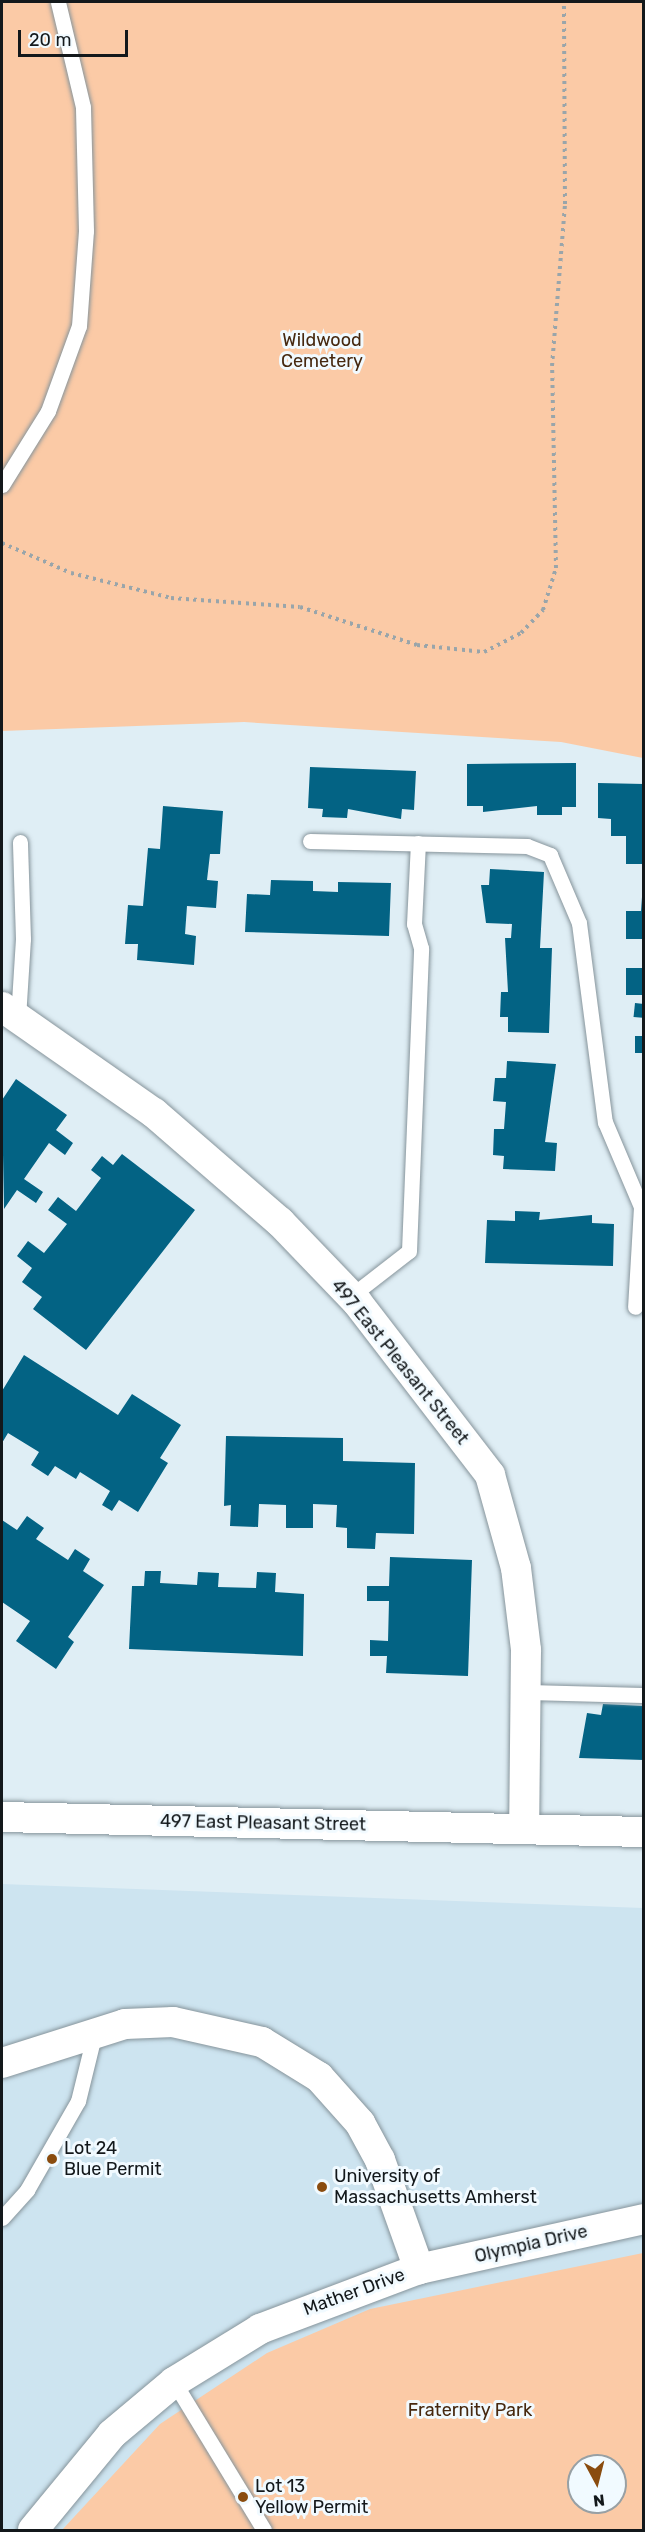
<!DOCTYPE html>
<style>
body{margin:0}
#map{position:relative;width:645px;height:2532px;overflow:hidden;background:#dfeef5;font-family:Rubik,sans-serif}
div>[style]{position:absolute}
.built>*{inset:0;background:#cde4f0}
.green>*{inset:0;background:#fbcaa6}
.building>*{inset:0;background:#036384;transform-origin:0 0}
.path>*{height:4px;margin-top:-2px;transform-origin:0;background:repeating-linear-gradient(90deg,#99a5aa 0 3px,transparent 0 7.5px)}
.roads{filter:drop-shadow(0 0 2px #86949b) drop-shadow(0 0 2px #86949b)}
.service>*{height:15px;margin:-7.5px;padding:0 7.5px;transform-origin:7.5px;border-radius:7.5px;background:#fff}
.minor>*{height:30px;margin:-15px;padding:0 15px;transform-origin:15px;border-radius:15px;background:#fff}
.dots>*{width:16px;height:16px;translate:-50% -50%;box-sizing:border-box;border:3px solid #f1faff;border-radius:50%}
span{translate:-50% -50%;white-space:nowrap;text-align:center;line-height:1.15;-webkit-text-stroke:6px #f1faff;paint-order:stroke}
.park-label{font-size:18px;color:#46280f}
.street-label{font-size:18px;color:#13181b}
.poi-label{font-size:18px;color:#13181b}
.left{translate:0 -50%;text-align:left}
.frame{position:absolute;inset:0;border:3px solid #13181b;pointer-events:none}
.north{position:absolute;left:567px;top:2454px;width:60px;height:60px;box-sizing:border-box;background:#f1faff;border:2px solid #98a0a4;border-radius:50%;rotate:173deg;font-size:16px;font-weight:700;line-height:24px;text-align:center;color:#13181b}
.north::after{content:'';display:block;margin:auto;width:21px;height:27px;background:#8a4c0f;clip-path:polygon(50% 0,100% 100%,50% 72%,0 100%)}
.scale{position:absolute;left:18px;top:30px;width:110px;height:27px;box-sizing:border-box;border:3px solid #13181b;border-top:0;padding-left:8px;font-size:18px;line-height:21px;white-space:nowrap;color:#13181b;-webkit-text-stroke:4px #f1faff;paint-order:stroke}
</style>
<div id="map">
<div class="built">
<div style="clip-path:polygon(evenodd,2px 1884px,643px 1908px,643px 2530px,2px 2530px,2px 1884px,579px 2466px,615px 2466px,615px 2502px,579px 2502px,579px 2466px)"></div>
</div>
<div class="green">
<div style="clip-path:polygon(2px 2px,643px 2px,643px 758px,561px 742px,244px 722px,2px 731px)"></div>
<div style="clip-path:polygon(evenodd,643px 2253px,643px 2530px,62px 2530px,160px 2424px,267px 2353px,370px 2309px,643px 2253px,579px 2466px,615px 2466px,615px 2502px,579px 2502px,579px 2466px)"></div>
</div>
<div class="building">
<div style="clip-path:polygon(576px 763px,576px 807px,562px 807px,562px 815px,537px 815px,537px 806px,483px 812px,483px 806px,467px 806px,467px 764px)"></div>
<div style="clip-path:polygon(310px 767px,416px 771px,414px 810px,402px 809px,401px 819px,348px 809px,347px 818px,322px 817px,323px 809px,308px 808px)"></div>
<div style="clip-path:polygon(598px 783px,644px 784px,644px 864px,626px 864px,626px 836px,611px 836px,611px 819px,598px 818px)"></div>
<div style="clip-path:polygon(163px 806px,223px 811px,220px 854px,210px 854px,207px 880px,218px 881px,216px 908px,187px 906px,185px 934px,196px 936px,194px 965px,137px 960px,138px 944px,125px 944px,128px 905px,143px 906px,148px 848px,160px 849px)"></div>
<div style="clip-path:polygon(490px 869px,544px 872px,540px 948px,552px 948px,549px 1033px,508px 1032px,508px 1017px,500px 1017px,501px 992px,508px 992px,505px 938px,511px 938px,512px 924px,486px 923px,481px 885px,489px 885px)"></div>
<div style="clip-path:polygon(271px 880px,313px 881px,313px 891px,338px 892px,338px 882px,391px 883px,389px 936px,245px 932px,247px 894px,270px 895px)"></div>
<div style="clip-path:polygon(641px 897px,644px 939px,626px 939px,626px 911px,641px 911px)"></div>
<div style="left:626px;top:968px;width:18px;height:27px"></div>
<div style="left:635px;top:1003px;width:9px;height:14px;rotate:6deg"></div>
<div style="left:635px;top:1036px;width:9px;height:17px"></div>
<div style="clip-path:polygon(507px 1061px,556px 1064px,545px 1142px,557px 1143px,555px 1171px,503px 1169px,504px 1156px,493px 1155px,494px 1129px,504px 1129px,506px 1102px,493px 1101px,495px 1078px,506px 1078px)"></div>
<div style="clip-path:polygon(16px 1079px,67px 1115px,56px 1130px,73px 1143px,65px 1155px,49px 1143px,24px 1179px,43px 1192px,36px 1203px,17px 1190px,4px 1209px,2px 1100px)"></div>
<div style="clip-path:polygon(122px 1154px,195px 1210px,86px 1350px,33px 1309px,42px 1297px,22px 1282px,32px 1268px,17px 1256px,28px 1241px,44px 1253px,67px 1224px,48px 1210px,58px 1197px,76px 1211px,101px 1178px,91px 1170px,102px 1156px,113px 1165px)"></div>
<div style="clip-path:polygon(515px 1211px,540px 1212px,539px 1220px,592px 1215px,592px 1223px,614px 1224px,613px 1266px,485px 1263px,487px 1220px,515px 1221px)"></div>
<div style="clip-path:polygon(24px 1355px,118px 1415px,132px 1394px,181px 1425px,160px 1458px,168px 1463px,138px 1512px,119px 1500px,112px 1511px,102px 1505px,110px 1491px,80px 1472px,76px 1479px,55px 1466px,48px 1476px,31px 1465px,39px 1452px,8px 1433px,2px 1443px,2px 1391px)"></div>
<div style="clip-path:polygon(226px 1436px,343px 1438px,343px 1461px,415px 1463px,414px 1534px,376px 1533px,375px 1549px,347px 1548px,347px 1528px,336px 1527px,337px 1505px,313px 1504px,313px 1528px,286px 1528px,286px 1505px,259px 1504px,258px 1527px,230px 1526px,231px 1505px,224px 1506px)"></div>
<div style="clip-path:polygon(27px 1516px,44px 1528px,36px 1539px,68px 1560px,75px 1549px,90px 1559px,83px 1571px,104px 1585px,68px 1637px,74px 1642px,56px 1669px,16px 1641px,30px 1621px,2px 1602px,2px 1520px,17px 1530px)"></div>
<div style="clip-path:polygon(390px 1557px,472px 1560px,468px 1676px,386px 1673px,387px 1656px,370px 1656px,370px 1640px,388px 1641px,389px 1601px,367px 1601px,367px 1586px,389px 1586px)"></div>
<div style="clip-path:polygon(145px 1571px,161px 1571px,160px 1583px,197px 1585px,198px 1572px,219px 1573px,218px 1587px,256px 1588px,257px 1572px,276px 1573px,275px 1592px,304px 1594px,303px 1656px,129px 1649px,132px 1586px,144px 1586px)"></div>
<div style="clip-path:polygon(603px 1704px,644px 1706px,644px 1760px,579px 1758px,587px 1713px,601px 1715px)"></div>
</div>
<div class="path">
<div style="left:2px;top:543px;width:75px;rotate:23.5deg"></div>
<div style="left:71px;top:573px;width:103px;rotate:14deg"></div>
<div style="left:171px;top:598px;width:129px;rotate:4deg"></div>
<div style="left:300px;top:607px;width:123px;rotate:18deg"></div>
<div style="left:417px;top:645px;width:67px;rotate:6deg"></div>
<div style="left:484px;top:652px;width:42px;rotate:-27.2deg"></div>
<div style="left:521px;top:633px;width:32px;rotate:-46deg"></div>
<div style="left:543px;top:610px;width:44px;rotate:-72.8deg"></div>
<div style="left:556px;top:568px;width:202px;rotate:-91.1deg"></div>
<div style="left:552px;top:366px;width:163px;rotate:-85.4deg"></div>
<div style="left:565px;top:204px;width:202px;rotate:-90.3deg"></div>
</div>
<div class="roads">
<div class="service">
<div style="left:2px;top:485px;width:87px;rotate:-58.1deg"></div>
<div style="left:48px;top:411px;width:90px;rotate:-70deg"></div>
<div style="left:79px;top:326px;width:95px;rotate:-85.8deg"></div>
<div style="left:86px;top:231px;width:124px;rotate:-91.4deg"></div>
<div style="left:83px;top:107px;width:108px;rotate:-103.4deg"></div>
<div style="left:310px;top:841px;width:217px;rotate:1.3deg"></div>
<div style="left:527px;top:846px;width:25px;rotate:21deg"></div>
<div style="left:550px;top:855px;width:74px;rotate:66.9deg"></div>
<div style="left:579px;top:923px;width:201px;rotate:82.6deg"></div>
<div style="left:605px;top:1122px;width:92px;rotate:67deg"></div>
<div style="left:641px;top:1207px;width:100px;rotate:93.4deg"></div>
<div style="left:18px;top:1018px;width:79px;rotate:-86.4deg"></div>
<div style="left:23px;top:939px;width:97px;rotate:-91.8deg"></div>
<div style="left:351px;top:1296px;width:73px;rotate:-37.8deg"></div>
<div style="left:409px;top:1251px;width:303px;rotate:-87.7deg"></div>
<div style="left:421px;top:948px;width:25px;rotate:-106deg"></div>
<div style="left:414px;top:924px;width:81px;rotate:-87.2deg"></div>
<div style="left:526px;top:1692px;width:118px;rotate:1.5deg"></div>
<div style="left:2px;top:2218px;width:38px;rotate:-48deg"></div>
<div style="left:27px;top:2190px;width:103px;rotate:-60.2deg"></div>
<div style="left:78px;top:2101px;width:71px;rotate:-76.2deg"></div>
<div style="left:174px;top:2382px;width:173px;rotate:58.7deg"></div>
</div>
<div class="minor">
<div style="left:2px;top:1007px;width:185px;rotate:34.9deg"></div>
<div style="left:154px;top:1113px;width:167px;rotate:40.9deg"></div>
<div style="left:280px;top:1222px;width:111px;rotate:46.1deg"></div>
<div style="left:357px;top:1302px;width:218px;rotate:52.4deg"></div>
<div style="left:490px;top:1475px;width:97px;rotate:74.4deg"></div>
<div style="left:516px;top:1568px;width:83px;rotate:83deg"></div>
<div style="left:526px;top:1650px;width:178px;rotate:90.6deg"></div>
<div style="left:2px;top:1817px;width:642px;rotate:1.34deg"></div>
<div style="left:2px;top:2063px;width:129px;rotate:-17.6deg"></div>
<div style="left:125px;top:2024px;width:48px;rotate:-2.4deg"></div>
<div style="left:173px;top:2022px;width:91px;rotate:12.7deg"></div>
<div style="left:262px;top:2042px;width:67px;rotate:31.6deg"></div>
<div style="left:319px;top:2077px;width:62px;rotate:48.3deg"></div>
<div style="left:360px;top:2123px;width:42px;rotate:61.6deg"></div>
<div style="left:380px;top:2160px;width:116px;rotate:70.3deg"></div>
<div style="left:33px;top:2530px;width:124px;rotate:-50.5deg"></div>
<div style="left:112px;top:2434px;width:81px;rotate:-40deg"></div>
<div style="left:174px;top:2382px;width:101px;rotate:-31.6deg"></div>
<div style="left:260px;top:2329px;width:170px;rotate:-20.7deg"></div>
<div style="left:419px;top:2269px;width:230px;rotate:-12.5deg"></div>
</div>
</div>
<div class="dots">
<div style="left:52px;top:2159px;background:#8a4c0f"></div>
<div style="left:322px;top:2187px;background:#8a4c0f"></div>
<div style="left:243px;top:2497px;background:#8a4c0f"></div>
</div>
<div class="park-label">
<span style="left:322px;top:351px">Wildwood<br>Cemetery</span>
<span style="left:470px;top:2410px">Fraternity Park</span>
</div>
<div class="street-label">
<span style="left:400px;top:1362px;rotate:51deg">497 East Pleasant Street</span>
<span style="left:263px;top:1823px;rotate:1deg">497 East Pleasant Street</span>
<span style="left:531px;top:2244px;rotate:-13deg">Olympia Drive</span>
<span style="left:354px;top:2292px;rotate:-20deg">Mather Drive</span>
</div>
<div class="poi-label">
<span class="left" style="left:64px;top:2159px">Lot 24<br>Blue Permit</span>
<span class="left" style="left:334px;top:2187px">University of<br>Massachusetts Amherst</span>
<span class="left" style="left:255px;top:2497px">Lot 13<br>Yellow Permit</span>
</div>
<div class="frame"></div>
<div class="north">N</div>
<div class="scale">20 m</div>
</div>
